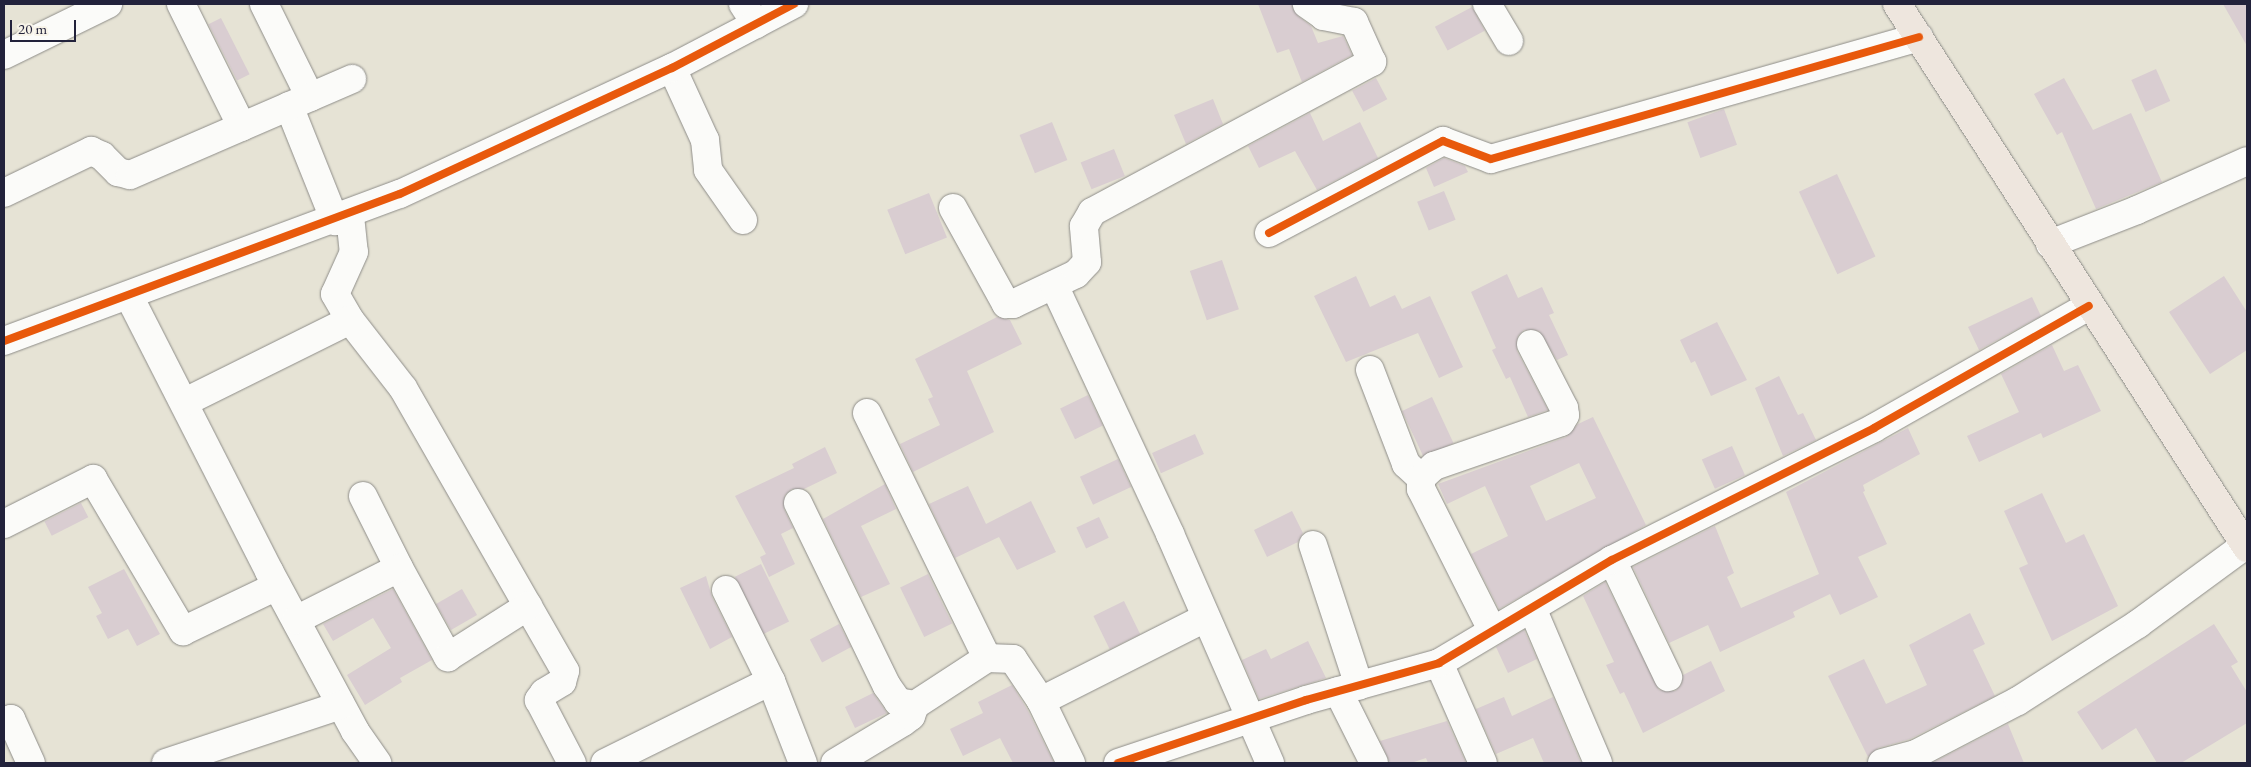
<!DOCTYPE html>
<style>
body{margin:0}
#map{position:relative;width:2251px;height:767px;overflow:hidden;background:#e6e3d5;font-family:"EB Garamond",serif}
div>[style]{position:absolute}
.building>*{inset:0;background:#d9cdd1;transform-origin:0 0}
.roads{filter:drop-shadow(0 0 1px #8e8d89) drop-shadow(0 0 1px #8e8d89)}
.minor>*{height:28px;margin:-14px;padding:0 14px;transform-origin:14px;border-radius:14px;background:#fbfbf9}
.highway>*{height:28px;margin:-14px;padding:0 14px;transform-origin:14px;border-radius:14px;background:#eee6de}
.cycleway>*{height:8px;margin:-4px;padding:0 4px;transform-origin:4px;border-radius:4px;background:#e8590c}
span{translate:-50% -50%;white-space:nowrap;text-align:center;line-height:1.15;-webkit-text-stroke:4.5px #f7f3e8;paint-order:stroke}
.frame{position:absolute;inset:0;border:5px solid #22223b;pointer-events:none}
.scale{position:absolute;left:10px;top:20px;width:66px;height:22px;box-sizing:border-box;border:2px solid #22223b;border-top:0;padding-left:6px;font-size:15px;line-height:18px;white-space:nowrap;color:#22223b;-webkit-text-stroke:4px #f7f3e8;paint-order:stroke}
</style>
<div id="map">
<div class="building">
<div style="clip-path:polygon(1258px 4px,1292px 4px,1298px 16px,1311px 26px,1318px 43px,1343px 36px,1352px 55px,1302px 82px,1289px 49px,1277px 53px)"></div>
<div style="clip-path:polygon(2223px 4px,2247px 4px,2247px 46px)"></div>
<div style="left:1472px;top:7px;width:27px;height:42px;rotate:62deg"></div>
<div style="left:221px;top:18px;width:63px;height:14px;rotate:63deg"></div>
<div style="left:2156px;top:69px;width:35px;height:27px;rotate:66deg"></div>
<div style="left:1376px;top:78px;width:24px;height:27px;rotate:62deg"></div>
<div style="clip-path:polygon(2064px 78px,2093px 130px,2131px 113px,2162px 182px,2096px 209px,2062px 132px,2057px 135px,2034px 94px)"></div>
<div style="clip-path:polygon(1213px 99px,1223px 124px,1186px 144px,1174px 115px)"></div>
<div style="left:1724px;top:109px;width:38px;height:39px;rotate:70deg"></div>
<div style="clip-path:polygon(1310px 113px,1323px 141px,1360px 122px,1378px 158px,1317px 190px,1295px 151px,1259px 168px,1248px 146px)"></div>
<div style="left:1052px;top:122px;width:41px;height:35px;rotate:68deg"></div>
<div style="left:1114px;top:149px;width:29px;height:36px;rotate:68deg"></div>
<div style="clip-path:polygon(1444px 158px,1465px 166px,1468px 172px,1434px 187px,1426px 168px)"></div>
<div style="left:1837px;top:174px;width:91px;height:42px;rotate:65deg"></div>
<div style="left:1444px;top:191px;width:31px;height:29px;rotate:68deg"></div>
<div style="left:929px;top:193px;width:48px;height:45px;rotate:68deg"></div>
<div style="left:1222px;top:260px;width:52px;height:34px;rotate:71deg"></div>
<div style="clip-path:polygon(1507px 274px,1518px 298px,1542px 287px,1554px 313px,1549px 315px,1568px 355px,1557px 360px,1539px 331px,1524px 330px,1518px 336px,1517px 351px,1548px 410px,1528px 417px,1510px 377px,1506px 379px,1492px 350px,1496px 348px,1471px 292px)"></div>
<div style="clip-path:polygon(1356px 276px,1370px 307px,1395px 295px,1402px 309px,1430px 296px,1463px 367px,1439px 378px,1418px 333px,1346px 362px,1314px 296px)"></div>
<div style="clip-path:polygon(2224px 276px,2247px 312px,2247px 350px,2210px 374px,2169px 312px)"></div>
<div style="clip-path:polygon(2032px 297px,2041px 316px,1979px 350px,1968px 327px)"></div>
<div style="clip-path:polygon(997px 317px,1010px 320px,1022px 344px,967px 371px,994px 432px,913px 472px,900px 444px,940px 425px,928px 399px,933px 397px,915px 359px)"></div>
<div style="clip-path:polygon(1717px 322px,1747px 380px,1711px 396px,1695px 361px,1691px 363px,1680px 340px)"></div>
<div style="clip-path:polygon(2052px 345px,2064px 371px,2078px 365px,2101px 411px,2043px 438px,2041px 433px,1979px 462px,1967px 436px,2019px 412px,2001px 374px)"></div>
<div style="clip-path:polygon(1779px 376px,1798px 415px,1803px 413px,1816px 440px,1783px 456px,1755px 388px)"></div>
<div style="left:1088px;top:395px;width:34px;height:31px;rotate:64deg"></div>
<div style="left:1432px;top:397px;width:51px;height:33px;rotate:65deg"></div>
<div style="clip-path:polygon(evenodd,1593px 417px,1646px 525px,1499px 609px,1471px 554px,1508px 536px,1485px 486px,1447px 504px,1438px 484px,1566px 437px,1578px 424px,1593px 417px,1579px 463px,1596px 498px,1546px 521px,1530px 486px,1579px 463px)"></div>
<div style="clip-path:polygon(1908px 428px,1920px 454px,1863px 485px,1865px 491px,1863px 492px,1887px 544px,1858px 557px,1878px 597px,1840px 615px,1830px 594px,1793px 612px,1795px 617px,1720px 652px,1708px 625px,1669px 643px,1633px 567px,1715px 526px,1734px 573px,1727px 577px,1741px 608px,1819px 574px,1786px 492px)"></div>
<div style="left:1195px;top:434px;width:22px;height:47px;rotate:66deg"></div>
<div style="left:1732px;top:446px;width:32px;height:33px;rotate:66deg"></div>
<div style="clip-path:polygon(825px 447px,837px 473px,804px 489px,792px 489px,785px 495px,784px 509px,793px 528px,781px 534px,795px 564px,769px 577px,760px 557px,766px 554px,735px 496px,794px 468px,792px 464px)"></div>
<div style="left:1118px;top:459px;width:31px;height:42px;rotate:65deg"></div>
<div style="clip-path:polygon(885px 484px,896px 509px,861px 526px,890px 584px,861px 597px,823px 519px)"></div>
<div style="clip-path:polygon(968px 486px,986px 524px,1031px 501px,1056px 552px,1017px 570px,999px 537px,955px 558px,929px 504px)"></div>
<div style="clip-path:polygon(2042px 493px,2066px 543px,2084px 534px,2118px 606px,2052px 641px,2019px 568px,2028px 564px,2004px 511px)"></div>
<div style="left:81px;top:503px;width:16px;height:41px;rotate:63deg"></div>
<div style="clip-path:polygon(1292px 511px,1303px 533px,1298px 542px,1267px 557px,1254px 530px)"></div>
<div style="left:1099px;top:517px;width:23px;height:25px;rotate:65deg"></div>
<div style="left:761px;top:564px;width:64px;height:29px;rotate:64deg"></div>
<div style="clip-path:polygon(124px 569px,160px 634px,137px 646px,128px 629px,108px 639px,96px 616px,102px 613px,88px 587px)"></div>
<div style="left:928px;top:574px;width:55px;height:31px;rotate:64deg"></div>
<div style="clip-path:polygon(706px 576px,712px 597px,732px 637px,710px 649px,680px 588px)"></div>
<div style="clip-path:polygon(1605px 582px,1659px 690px,1675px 691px,1681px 685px,1683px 675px,1711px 661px,1725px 691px,1643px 733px,1624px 692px,1620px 694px,1606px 665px,1614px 662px,1583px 596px)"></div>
<div style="clip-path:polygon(393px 589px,432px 660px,400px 678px,402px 682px,365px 705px,347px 675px,391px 648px,373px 618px,333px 641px,323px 624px)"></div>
<div style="left:462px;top:589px;width:30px;height:30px;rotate:60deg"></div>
<div style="left:1124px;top:601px;width:37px;height:34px;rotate:64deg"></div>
<div style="clip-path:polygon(1970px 613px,1985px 644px,1973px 650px,1995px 696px,1910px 739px,1878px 748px,1868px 757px,1828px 676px,1864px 659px,1886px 704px,1927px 685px,1909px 645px)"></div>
<div style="left:839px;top:624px;width:26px;height:33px;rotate:62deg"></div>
<div style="clip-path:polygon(2214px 624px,2238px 662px,2231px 666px,2247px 692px,2247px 723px,2181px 763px,2157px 763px,2136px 728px,2102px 750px,2077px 712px)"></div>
<div style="clip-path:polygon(1524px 630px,1537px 659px,1508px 673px,1496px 647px)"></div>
<div style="clip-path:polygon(1308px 641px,1326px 678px,1259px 699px,1242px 660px,1266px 649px,1271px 659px)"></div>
<div style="clip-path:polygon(1012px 685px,1027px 709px,1054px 763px,1013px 763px,1000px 738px,963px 756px,950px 729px,983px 713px,978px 702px)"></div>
<div style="clip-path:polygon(873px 693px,887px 713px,855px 728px,845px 707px)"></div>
<div style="clip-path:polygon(1504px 697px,1512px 716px,1553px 697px,1581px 763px,1544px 763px,1533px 738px,1496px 754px,1476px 709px)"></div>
<div style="clip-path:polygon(1447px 721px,1466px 763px,1428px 763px,1426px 758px,1411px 763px,1390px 763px,1380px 741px)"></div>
<div style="clip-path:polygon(2008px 724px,2024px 763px,1932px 763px)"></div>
</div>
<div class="roads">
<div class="minor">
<div style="left:181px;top:4px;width:137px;rotate:63.6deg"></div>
<div style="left:264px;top:4px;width:104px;rotate:63.7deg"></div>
<div style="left:743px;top:4px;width:24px;rotate:57deg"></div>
<div style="left:1487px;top:4px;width:43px;rotate:59.3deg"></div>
<div style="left:4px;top:55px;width:116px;rotate:-26.1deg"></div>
<div style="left:672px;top:68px;width:79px;rotate:65.4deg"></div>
<div style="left:705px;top:140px;width:30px;rotate:84deg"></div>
<div style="left:708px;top:170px;width:61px;rotate:55deg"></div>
<div style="left:289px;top:106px;width:124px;rotate:68.2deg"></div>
<div style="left:4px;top:193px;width:97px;rotate:-25.8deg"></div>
<div style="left:91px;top:151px;width:12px;rotate:24deg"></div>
<div style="left:102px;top:156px;width:23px;rotate:45deg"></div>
<div style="left:118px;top:172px;width:12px;rotate:14deg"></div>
<div style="left:130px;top:175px;width:242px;rotate:-23.4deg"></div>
<div style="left:953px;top:208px;width:110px;rotate:61.1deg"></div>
<div style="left:1006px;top:304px;width:7px"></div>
<div style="left:1013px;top:304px;width:70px;rotate:-25.5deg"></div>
<div style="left:1076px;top:274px;width:16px;rotate:-47deg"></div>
<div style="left:1087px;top:262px;width:36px;rotate:-95deg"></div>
<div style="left:1084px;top:226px;width:16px;rotate:-60deg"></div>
<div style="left:1092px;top:212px;width:318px;rotate:-28.2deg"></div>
<div style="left:1372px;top:62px;width:44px;rotate:-114.2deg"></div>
<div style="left:1354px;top:22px;width:31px;rotate:-169deg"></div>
<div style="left:1324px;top:16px;width:21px;rotate:-145deg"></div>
<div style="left:350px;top:216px;width:36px;rotate:84deg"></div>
<div style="left:354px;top:252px;width:46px;rotate:114.3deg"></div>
<div style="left:335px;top:294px;width:30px;rotate:60deg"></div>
<div style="left:350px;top:320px;width:86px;rotate:52.1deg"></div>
<div style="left:403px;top:388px;width:326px;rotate:60.2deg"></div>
<div style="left:565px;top:671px;width:11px;rotate:105deg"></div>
<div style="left:562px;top:682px;width:21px;rotate:149deg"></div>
<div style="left:544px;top:693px;width:9px;rotate:126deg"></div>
<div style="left:539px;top:700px;width:71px;rotate:62.4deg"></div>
<div style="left:1269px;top:233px;width:197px;rotate:-27.9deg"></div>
<div style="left:1443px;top:141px;width:51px;rotate:20.6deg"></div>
<div style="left:1491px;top:159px;width:445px;rotate:-15.9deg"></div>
<div style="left:2050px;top:244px;width:93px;rotate:-21.3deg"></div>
<div style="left:2137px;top:210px;width:120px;rotate:-24deg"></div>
<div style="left:1054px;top:285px;width:275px;rotate:65deg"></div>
<div style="left:1170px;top:534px;width:250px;rotate:66.4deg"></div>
<div style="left:129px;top:296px;width:309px;rotate:63deg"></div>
<div style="left:269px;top:571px;width:182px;rotate:61.7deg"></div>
<div style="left:355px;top:731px;width:39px;rotate:55deg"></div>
<div style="left:4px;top:341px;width:422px;rotate:-20.4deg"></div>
<div style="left:400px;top:194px;width:300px;rotate:-24.9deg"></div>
<div style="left:672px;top:68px;width:138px;rotate:-27.7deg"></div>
<div style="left:1370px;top:370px;width:101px;rotate:69deg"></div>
<div style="left:1406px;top:464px;width:21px;rotate:43deg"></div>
<div style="left:185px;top:402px;width:184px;rotate:-26.4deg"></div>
<div style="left:867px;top:413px;width:273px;rotate:63.9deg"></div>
<div style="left:363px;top:496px;width:80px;rotate:63.4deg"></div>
<div style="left:399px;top:568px;width:102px;rotate:61.2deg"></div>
<div style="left:448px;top:657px;width:95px;rotate:-32.5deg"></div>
<div style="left:798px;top:503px;width:203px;rotate:64.1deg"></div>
<div style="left:887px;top:686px;width:19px;rotate:55deg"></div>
<div style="left:898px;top:702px;width:17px;rotate:10deg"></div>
<div style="left:915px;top:705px;width:86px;rotate:-33.1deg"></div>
<div style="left:987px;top:658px;width:26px;rotate:2deg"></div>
<div style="left:1013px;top:659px;width:50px;rotate:56.3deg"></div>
<div style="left:1041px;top:701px;width:69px;rotate:64.2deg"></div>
<div style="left:4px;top:524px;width:100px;rotate:-26.8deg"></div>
<div style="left:93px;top:479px;width:177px;rotate:59.4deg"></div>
<div style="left:183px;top:631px;width:104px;rotate:-25.6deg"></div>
<div style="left:1313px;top:545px;width:148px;rotate:71.9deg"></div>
<div style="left:1612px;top:560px;width:130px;rotate:64.4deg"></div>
<div style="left:726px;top:590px;width:102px;rotate:63.7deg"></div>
<div style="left:771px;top:681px;width:88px;rotate:68.7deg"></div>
<div style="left:1532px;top:608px;width:168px;rotate:66.9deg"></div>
<div style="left:296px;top:620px;width:115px;rotate:-26.8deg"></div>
<div style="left:1492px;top:630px;width:158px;rotate:-116.7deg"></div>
<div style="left:1421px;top:489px;width:11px;rotate:-90deg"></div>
<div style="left:1421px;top:478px;width:18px;rotate:-43deg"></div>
<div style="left:1434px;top:466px;width:134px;rotate:-19.1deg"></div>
<div style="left:1561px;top:422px;width:8px;rotate:-60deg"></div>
<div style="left:1565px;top:415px;width:7px;rotate:-98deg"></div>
<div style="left:1564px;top:408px;width:72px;rotate:-117.3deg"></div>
<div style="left:1439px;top:663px;width:109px;rotate:66.3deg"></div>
<div style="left:1338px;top:691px;width:80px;rotate:63.4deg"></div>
<div style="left:1041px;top:701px;width:184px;rotate:-26.8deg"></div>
<div style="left:4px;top:723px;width:8px;rotate:-30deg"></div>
<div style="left:11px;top:719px;width:48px;rotate:65.6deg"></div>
<div style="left:166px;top:763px;width:184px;rotate:-18.3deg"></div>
<div style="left:605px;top:763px;width:185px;rotate:-26.3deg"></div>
<div style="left:835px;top:763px;width:79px;rotate:-31.1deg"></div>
<div style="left:903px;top:722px;width:10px;rotate:-37deg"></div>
<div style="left:911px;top:716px;width:12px;rotate:-70deg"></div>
<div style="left:1118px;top:763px;width:198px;rotate:-18.5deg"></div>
<div style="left:1306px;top:700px;width:138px;rotate:-15.5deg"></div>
<div style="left:1439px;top:663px;width:201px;rotate:-30.8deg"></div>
<div style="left:1612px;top:560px;width:293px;rotate:-26.7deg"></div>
<div style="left:1874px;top:428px;width:247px;rotate:-29.6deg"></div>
<div style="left:1882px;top:763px;width:35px;rotate:-15deg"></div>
<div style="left:1916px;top:754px;width:115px;rotate:-27.5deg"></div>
<div style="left:2018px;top:701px;width:143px;rotate:-32.7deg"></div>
<div style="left:2138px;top:624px;width:135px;rotate:-36.3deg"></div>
</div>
<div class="highway">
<div style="left:1897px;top:4px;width:647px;rotate:57.24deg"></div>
</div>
</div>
<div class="cycleway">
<div style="left:1269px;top:233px;width:197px;rotate:-27.9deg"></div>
<div style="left:1443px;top:141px;width:51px;rotate:20.6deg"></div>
<div style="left:1491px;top:159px;width:445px;rotate:-15.9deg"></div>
<div style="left:4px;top:341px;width:422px;rotate:-20.4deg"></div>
<div style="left:400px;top:194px;width:300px;rotate:-24.9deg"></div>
<div style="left:672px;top:68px;width:138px;rotate:-27.7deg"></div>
<div style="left:1118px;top:763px;width:198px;rotate:-18.5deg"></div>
<div style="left:1306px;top:700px;width:138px;rotate:-15.5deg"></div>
<div style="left:1439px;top:663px;width:201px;rotate:-30.8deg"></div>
<div style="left:1612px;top:560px;width:293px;rotate:-26.7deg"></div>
<div style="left:1874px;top:428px;width:247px;rotate:-29.6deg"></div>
</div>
<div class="frame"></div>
<div class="scale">20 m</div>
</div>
